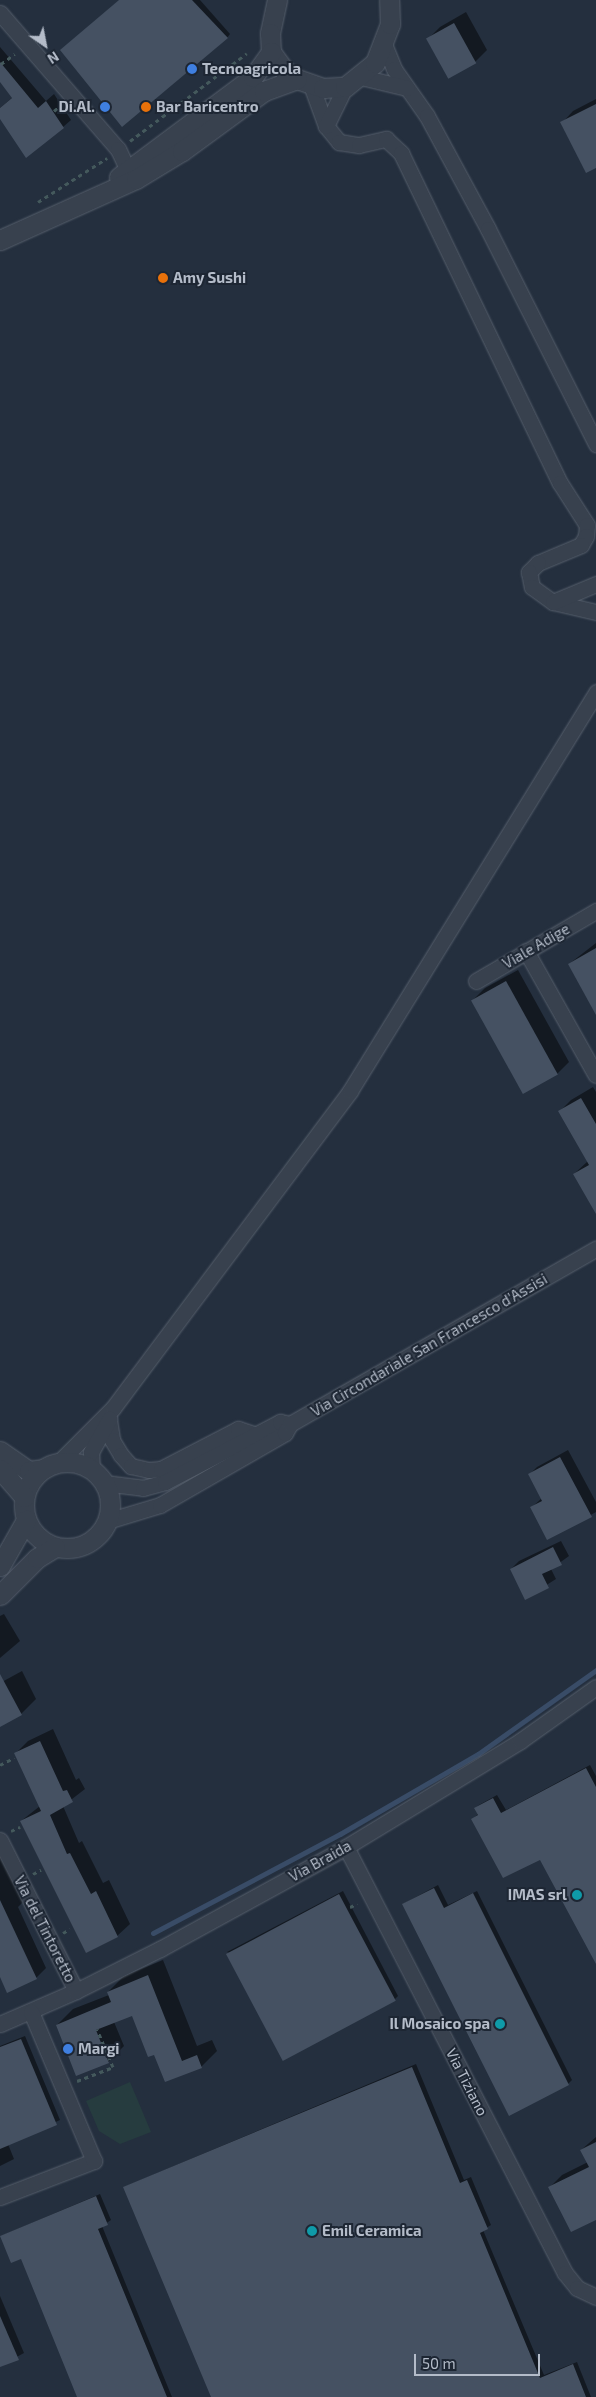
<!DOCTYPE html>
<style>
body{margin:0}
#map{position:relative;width:596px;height:2397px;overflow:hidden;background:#242f3e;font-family:"Exo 2",sans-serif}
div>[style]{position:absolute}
.green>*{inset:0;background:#263c3f}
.shadow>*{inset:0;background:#0007}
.stream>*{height:5px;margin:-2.5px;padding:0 2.5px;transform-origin:2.5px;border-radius:2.5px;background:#394c67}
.building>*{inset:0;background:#455162;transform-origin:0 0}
.path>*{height:3px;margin-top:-1.5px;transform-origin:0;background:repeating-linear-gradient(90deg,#44595c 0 4px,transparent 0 8px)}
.roads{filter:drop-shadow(0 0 1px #565f6c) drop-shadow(0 0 1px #565f6c)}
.minor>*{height:15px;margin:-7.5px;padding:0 7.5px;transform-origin:7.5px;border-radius:7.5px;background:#38414e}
.tertiary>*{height:19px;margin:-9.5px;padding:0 9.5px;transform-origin:9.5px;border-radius:9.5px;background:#38414e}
.tertiary>.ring{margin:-9.5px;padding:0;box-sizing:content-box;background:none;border:19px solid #38414e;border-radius:50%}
.dots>*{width:14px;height:14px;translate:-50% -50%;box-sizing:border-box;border:2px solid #1d2633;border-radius:50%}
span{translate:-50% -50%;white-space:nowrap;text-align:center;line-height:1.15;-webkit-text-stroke:4px #1d2633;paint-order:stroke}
.poi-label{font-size:15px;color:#b4bcc9;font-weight:700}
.left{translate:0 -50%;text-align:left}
.right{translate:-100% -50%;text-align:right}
.street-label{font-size:15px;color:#b4bcc9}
.north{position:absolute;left:20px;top:20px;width:50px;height:50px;-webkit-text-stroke:4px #1d2633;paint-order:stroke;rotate:147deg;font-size:14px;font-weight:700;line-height:20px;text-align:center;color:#b4bcc9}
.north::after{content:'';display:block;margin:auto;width:18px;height:22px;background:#b4bcc9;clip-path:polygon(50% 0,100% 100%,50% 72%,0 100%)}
.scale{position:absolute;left:414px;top:2354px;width:126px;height:22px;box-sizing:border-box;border:2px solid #b4bcc9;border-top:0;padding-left:6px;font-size:15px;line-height:18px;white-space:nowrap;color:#b4bcc9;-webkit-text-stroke:4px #1d2633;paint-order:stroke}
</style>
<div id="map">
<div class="green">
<div style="clip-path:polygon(130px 2082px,151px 2132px,120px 2144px,99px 2131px,86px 2101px)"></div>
</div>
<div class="shadow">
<div style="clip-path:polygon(119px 0,200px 0,230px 34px,227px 38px)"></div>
<div style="clip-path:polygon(466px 12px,487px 50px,475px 62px,428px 39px,440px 27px)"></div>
<div style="clip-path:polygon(0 47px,46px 101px,54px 94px,71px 120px,63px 127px,0 118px,0 108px,13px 97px,0 80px)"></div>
<div style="clip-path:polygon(596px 99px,596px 166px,562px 123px,573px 111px)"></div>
<div style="clip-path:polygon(596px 943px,596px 1013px,569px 964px)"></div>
<div style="clip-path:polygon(518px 970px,569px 1062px,557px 1074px,473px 1000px,485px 988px)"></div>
<div style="clip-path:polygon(593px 1087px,596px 1092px,596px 1196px,574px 1174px,588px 1161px,560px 1111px,571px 1100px)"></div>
<div style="clip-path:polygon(568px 1450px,596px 1502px,596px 1512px,548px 1539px,532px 1507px,542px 1498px,529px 1475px,537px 1467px)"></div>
<div style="clip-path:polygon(561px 1541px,569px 1556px,551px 1569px,556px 1579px,526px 1598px,511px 1569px,519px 1561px)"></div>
<div style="clip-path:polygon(4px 1614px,20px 1641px,0 1658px,0 1616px)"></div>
<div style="clip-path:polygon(22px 1671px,36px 1699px,21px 1714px,0 1725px,0 1683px)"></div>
<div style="clip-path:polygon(53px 1729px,76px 1780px,79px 1778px,85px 1789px,63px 1806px,79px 1843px,82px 1841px,103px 1883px,109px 1880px,130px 1924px,117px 1936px,21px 1821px,40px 1806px,16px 1753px,28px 1741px)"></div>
<div style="clip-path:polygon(590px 1765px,596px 1776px,596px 1962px,541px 1858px,473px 1819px,478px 1814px,475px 1808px,479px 1805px,497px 1795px,506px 1810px)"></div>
<div style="clip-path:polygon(0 1852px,23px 1902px,18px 1907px,46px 1968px,36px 1978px,0 1974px)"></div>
<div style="clip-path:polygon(438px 1885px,448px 1905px,477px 1891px,572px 2080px,568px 2084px,403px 1904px)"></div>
<div style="clip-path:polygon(343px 1891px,398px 1996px,394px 2000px,227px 1952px)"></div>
<div style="clip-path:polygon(163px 1960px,197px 2046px,212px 2040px,217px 2051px,201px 2067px,155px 2053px,133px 2014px,114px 2022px,124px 2046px,108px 2062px,57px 2025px,73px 2009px,109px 1995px,108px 1992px,124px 1976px)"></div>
<div style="clip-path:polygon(25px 2036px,60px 2120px,8px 2144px,14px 2159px,0 2166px,0 2046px)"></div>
<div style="clip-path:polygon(416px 2064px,464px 2180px,471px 2177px,491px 2225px,483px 2230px,544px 2375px,577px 2362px,591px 2397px,213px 2397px,124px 2187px)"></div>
<div style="clip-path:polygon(596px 2137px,596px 2218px,550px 2187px,562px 2175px,588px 2162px,581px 2150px)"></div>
<div style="clip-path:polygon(100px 2194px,111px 2220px,102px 2226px,172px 2397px,79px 2397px,22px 2257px,1px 2236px)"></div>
<div style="clip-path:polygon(0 2296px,24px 2353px,0 2366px)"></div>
</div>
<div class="stream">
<div style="left:153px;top:1933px;width:212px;rotate:-27.9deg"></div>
<div style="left:340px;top:1834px;width:160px;rotate:-30.1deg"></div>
<div style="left:478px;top:1754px;width:145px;rotate:-35.4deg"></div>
</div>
<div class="building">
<div style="clip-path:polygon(119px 0,192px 0,228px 38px,122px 127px,60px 50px)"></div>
<div style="left:454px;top:23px;width:46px;height:32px;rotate:61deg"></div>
<div style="clip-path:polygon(0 62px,38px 108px,46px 101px,64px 128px,26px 158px,0 119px,0 108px,12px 98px,0 82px)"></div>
<div style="clip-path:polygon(596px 104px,596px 168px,586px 173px,560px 122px)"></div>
<div style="clip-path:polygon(596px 948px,596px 1015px,568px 964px)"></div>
<div style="left:506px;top:981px;width:107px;height:40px;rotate:61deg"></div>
<div style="clip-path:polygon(581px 1098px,596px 1124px,596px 1214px,573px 1174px,589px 1165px,558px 1111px)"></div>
<div style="clip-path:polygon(560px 1457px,592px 1517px,547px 1540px,530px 1507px,542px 1501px,528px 1474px)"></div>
<div style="clip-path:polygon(553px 1547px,562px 1565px,542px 1574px,549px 1588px,525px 1600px,510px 1569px)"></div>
<div style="clip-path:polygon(0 1674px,22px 1715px,0 1727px)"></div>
<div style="clip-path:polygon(40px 1741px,63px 1791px,67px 1790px,73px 1802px,50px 1815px,67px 1854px,70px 1853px,91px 1894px,96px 1891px,118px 1937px,86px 1953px,20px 1821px,41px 1811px,14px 1753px)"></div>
<div style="clip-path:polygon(586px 1768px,596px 1787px,596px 1964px,540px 1860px,503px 1878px,471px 1819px,478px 1815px,474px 1808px,493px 1798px,501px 1813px)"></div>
<div style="clip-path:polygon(434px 1888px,444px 1908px,473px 1893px,569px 2085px,509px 2116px,402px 1904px)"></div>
<div style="left:339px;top:1894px;width:121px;height:128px;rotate:62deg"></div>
<div style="clip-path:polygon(0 1900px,37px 1979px,7px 1993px,0 1977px)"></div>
<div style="clip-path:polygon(148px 1975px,182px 2061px,197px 2055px,202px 2068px,165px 2082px,154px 2055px,148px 2057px,132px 2016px,96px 2030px,109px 2063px,76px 2076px,56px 2025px,111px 2002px,107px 1992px)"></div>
<div style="clip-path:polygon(21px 2039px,57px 2125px,0 2149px,0 2047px)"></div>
<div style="clip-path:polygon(412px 2067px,460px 2183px,467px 2180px,488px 2229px,480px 2233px,540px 2378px,573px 2364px,586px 2397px,211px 2397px,123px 2187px)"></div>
<div style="clip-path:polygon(596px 2142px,596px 2220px,571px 2232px,548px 2187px,589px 2167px,580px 2150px)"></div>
<div style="clip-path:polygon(96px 2196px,108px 2225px,98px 2229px,167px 2397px,77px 2397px,21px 2259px,11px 2263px,0 2236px)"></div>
<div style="clip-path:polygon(0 2316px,19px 2360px,0 2367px)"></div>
</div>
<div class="path">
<div style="left:1px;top:64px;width:17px;rotate:-36deg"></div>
<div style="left:54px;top:111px;width:8px;rotate:-40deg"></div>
<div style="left:130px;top:141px;width:146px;rotate:-36.9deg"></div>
<div style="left:38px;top:202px;width:82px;rotate:-32.5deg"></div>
<div style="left:0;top:1765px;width:16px;rotate:-27deg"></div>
<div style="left:11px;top:1831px;width:10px;rotate:-24deg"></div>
<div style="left:33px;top:1874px;width:9px;rotate:-27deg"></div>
<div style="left:350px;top:1907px;width:8px;rotate:-23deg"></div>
<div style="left:63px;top:1933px;width:8px;rotate:-30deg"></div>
<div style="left:77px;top:2081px;width:39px;rotate:-21deg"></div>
<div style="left:113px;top:2067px;width:41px;rotate:-112.8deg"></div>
</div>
<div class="roads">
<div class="minor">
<div style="left:0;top:13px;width:180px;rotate:49.1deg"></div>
<div style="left:118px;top:149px;width:23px;rotate:65deg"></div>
<div style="left:384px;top:44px;width:27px;rotate:68deg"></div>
<div style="left:394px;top:69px;width:57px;rotate:54.9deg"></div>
<div style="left:427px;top:116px;width:128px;rotate:61.6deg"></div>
<div style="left:488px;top:229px;width:241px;rotate:63.3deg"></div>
<div style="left:361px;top:77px;width:47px;rotate:13.4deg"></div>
<div style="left:311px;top:85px;width:44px;rotate:69.9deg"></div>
<div style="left:326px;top:126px;width:21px;rotate:51deg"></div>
<div style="left:339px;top:142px;width:20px;rotate:9deg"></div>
<div style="left:359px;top:145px;width:28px;rotate:-13deg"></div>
<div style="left:386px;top:139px;width:21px;rotate:43deg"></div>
<div style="left:401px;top:153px;width:366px;rotate:64.3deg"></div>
<div style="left:560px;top:483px;width:50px;rotate:57.3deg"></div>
<div style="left:587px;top:525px;width:11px;rotate:95deg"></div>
<div style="left:586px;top:536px;width:10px;rotate:119deg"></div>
<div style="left:581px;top:545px;width:47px;rotate:157.3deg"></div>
<div style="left:538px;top:563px;width:13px;rotate:135deg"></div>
<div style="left:529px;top:572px;width:15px;rotate:79deg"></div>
<div style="left:532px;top:587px;width:26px;rotate:36deg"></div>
<div style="left:553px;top:602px;width:44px;rotate:13.1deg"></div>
<div style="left:326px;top:126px;width:43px;rotate:-64deg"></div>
<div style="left:553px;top:602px;width:47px;rotate:-22.7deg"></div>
<div style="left:526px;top:951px;width:142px;rotate:60.6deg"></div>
<div style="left:476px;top:981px;width:139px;rotate:-30.3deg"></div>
<div style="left:109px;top:1420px;width:20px;rotate:81deg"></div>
<div style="left:112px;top:1440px;width:17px;rotate:59deg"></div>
<div style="left:121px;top:1455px;width:15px;rotate:48deg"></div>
<div style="left:131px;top:1466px;width:18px;rotate:13deg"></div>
<div style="left:149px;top:1470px;width:12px;rotate:-5deg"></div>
<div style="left:161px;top:1469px;width:87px;rotate:-27.5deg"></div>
<div style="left:238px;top:1429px;width:19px;rotate:18deg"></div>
<div style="left:58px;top:1463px;width:78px;rotate:-45deg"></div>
<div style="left:113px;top:1408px;width:396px;rotate:-53.2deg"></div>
<div style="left:350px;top:1091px;width:469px;rotate:-58.3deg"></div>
<div style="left:92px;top:1470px;width:18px;rotate:-93deg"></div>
<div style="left:91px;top:1452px;width:38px;rotate:-61deg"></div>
<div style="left:104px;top:1483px;width:39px;rotate:7deg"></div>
<div style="left:143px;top:1488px;width:23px;rotate:-15deg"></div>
<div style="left:165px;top:1482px;width:130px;rotate:-27.6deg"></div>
<div style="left:280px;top:1422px;width:10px;rotate:11deg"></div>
<div style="left:107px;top:1521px;width:55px;rotate:-16.8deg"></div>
<div style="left:160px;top:1505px;width:144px;rotate:-29.9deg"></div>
<div style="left:285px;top:1433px;width:10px;rotate:-61deg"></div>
<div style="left:290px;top:1424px;width:353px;rotate:-29.8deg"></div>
<div style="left:0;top:1840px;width:169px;rotate:63.3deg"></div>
<div style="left:346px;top:1847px;width:479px;rotate:62.8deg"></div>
<div style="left:565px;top:2273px;width:19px;rotate:51deg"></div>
<div style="left:577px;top:2288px;width:21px;rotate:25deg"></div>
<div style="left:0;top:2024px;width:83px;rotate:-23.5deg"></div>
<div style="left:76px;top:1991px;width:94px;rotate:-26.6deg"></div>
<div style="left:160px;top:1949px;width:212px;rotate:-28.7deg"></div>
<div style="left:346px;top:1847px;width:204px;rotate:-31.3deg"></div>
<div style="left:520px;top:1741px;width:93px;rotate:-35.4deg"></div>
<div style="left:0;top:2197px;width:101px;rotate:-21deg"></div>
<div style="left:94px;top:2161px;width:162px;rotate:-112.9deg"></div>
</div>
<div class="tertiary">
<div style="left:277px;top:0;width:34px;rotate:102deg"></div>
<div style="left:270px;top:33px;width:19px;rotate:87deg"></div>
<div style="left:271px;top:52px;width:22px;rotate:54deg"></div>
<div style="left:284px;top:70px;width:16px;rotate:35deg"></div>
<div style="left:297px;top:79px;width:28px;rotate:19deg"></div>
<div style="left:323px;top:88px;width:22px;rotate:-3deg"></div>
<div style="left:345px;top:87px;width:38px;rotate:-39deg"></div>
<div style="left:375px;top:63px;width:42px;rotate:-69deg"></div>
<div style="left:390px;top:24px;width:24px;rotate:-92deg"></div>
<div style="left:119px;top:177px;width:167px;rotate:-36.7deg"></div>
<div style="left:253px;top:77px;width:31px;rotate:-54deg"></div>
<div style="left:0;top:240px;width:149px;rotate:-24.2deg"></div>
<div style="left:136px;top:179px;width:54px;rotate:-31.3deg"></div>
<div style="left:182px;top:151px;width:102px;rotate:-36.2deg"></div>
<div style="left:264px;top:91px;width:35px;rotate:-20deg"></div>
<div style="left:0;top:1451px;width:35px;rotate:35deg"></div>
<div style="left:29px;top:1471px;width:14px;rotate:-8deg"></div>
<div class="ring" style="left:24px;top:1462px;width:67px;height:67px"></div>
<div style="left:0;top:1469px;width:37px;rotate:49deg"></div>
<div style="left:0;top:1566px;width:53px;rotate:-60.5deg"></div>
<div style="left:0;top:1595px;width:52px;rotate:-45deg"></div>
<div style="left:37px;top:1558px;width:21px;rotate:-31deg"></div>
</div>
</div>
<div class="dots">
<div style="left:192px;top:69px;background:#3f7fe0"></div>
<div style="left:105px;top:107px;background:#3f7fe0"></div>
<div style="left:146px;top:107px;background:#e8710a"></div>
<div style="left:163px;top:278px;background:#e8710a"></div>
<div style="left:577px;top:1895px;background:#0f9aa8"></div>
<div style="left:500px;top:2024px;background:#0f9aa8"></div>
<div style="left:68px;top:2049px;background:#3f7fe0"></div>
<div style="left:312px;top:2231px;background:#0f9aa8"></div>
</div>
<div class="poi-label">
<span class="left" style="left:202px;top:69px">Tecnoagricola</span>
<span class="right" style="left:95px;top:107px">Di.Al.</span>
<span class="left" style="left:156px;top:107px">Bar Baricentro</span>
<span class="left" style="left:173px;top:278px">Amy Sushi</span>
<span class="right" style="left:567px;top:1895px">IMAS srl</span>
<span class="right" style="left:490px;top:2024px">Il Mosaico spa</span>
<span class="left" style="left:78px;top:2049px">Margi</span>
<span class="left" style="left:322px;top:2231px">Emil Ceramica</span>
</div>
<div class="street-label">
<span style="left:536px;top:946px;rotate:-30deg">Viale Adige</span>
<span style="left:429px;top:1345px;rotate:-30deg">Via Circondariale San Francesco d'Assisi</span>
<span style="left:320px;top:1861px;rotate:-29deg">Via Braida</span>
<span style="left:45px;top:1929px;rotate:63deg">Via del Tintoretto</span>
<span style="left:467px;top:2082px;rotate:63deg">Via Tiziano</span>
</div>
<div class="north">N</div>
<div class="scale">50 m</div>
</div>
